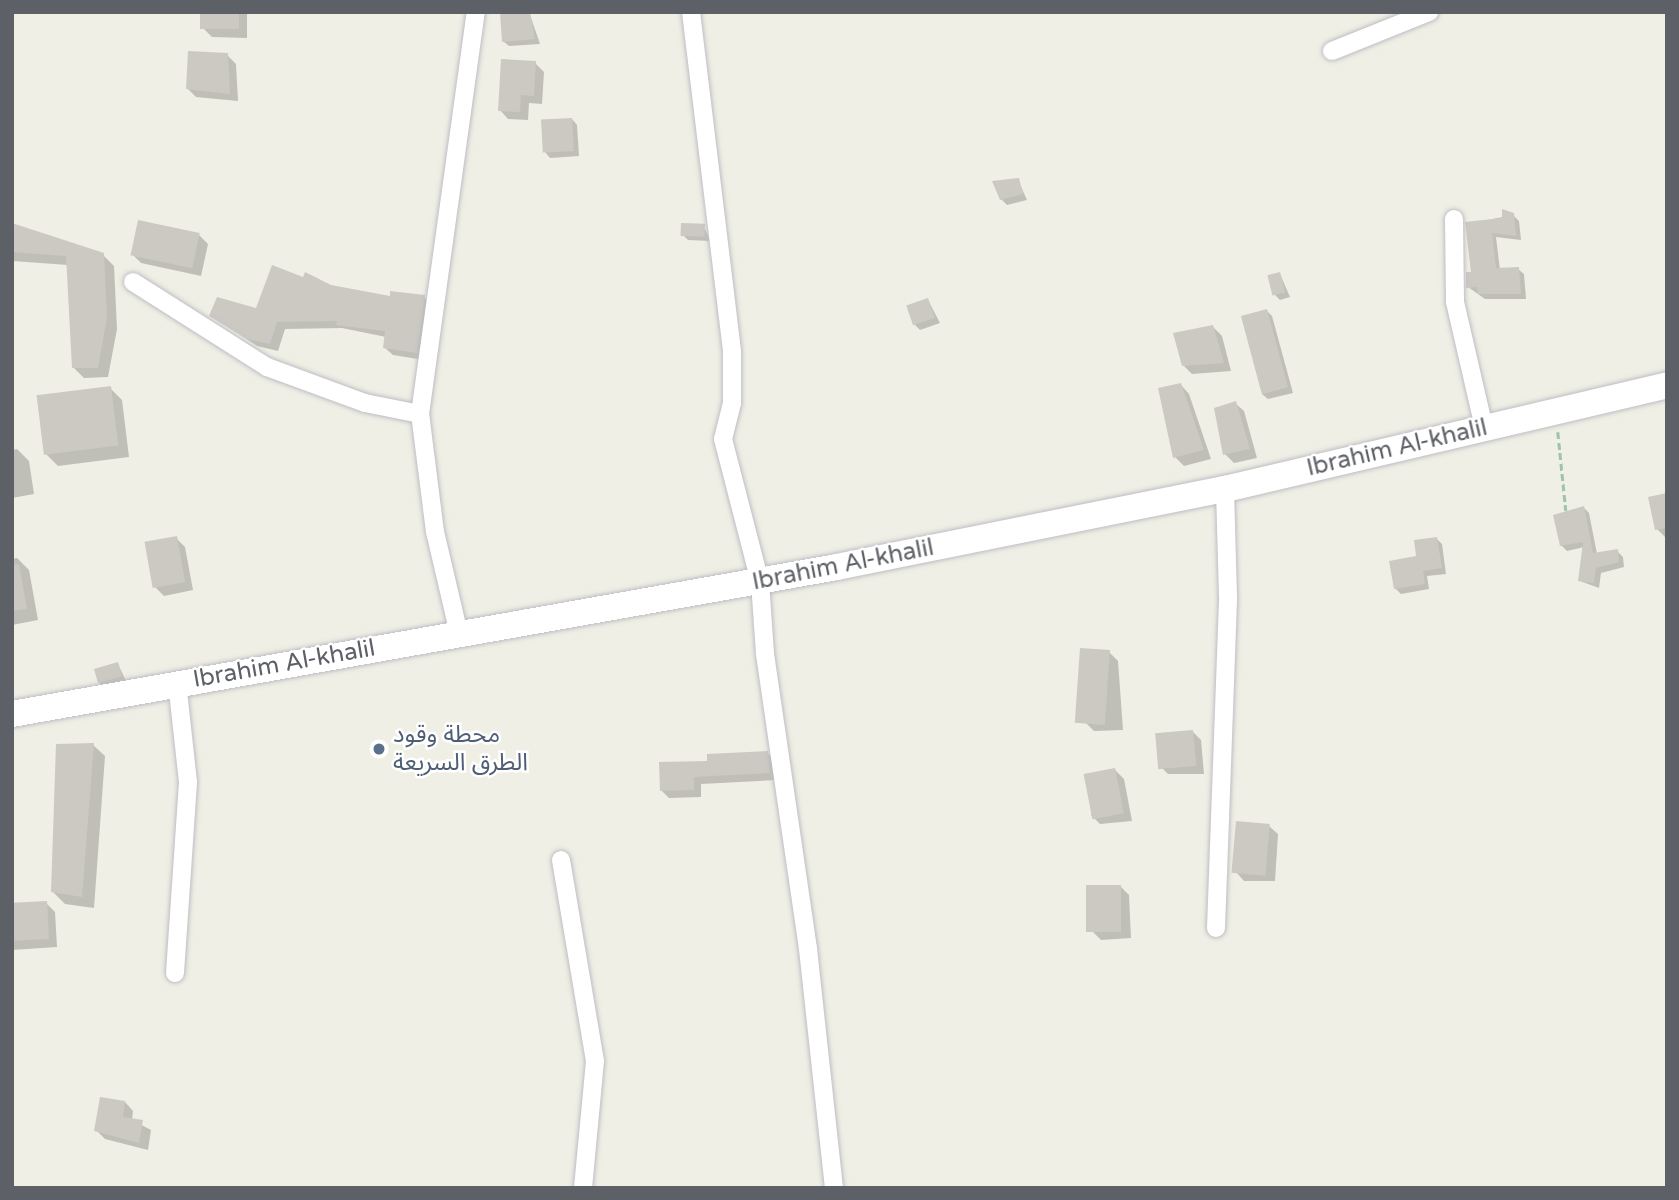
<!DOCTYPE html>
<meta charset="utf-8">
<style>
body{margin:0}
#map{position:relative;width:1679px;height:1200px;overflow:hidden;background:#f0efe5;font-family:"Varela Round","Noto Sans Arabic",sans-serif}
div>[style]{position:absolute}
.shadow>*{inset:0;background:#0003}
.building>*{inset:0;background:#cbc9c2;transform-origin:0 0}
.path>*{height:2.5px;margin-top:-1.25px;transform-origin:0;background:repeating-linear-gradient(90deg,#99c6ad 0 7px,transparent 0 10.5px)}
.roads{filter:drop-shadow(0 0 2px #bdbec4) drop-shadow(0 0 2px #bdbec4)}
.street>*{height:18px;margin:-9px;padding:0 9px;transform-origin:9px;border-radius:9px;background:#fff}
.secondary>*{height:26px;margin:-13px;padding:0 13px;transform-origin:13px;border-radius:13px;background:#fff}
.dots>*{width:19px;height:19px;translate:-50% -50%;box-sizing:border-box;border:4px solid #fff;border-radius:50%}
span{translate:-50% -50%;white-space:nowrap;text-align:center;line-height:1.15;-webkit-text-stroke:5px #fff;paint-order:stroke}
.street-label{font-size:24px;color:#5d6066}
.service-label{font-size:24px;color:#4e5e75}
.left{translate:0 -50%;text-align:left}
.frame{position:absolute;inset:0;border:14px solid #5d6066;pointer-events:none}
</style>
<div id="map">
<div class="shadow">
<div style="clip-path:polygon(202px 12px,247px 12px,247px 38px,212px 37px,203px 28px)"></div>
<div style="clip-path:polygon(529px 12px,540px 44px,509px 46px,503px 41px)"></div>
<div style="clip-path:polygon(227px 55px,236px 64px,238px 101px,196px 97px,187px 88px)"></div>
<div style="clip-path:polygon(535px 63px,544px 72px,542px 104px,529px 103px,528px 120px,508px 119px,500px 110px)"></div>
<div style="clip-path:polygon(572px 119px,577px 125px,579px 156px,550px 158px,545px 152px)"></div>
<div style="clip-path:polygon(1018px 180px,1027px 200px,1007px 205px,1001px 199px)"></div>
<div style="clip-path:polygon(1513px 215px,1519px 221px,1521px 240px,1496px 237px,1500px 270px,1518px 269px,1524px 274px,1526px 299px,1485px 299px,1468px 287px,1473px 273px,1467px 224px)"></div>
<div style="clip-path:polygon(12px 225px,103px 255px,114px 266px,117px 329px,108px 377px,84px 378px,73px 367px,68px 265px,12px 261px)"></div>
<div style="clip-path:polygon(705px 229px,710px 241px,688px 240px,683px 235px)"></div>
<div style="clip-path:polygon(199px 235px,208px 244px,201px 276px,141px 263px,132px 254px)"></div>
<div style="clip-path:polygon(1280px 274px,1290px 297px,1280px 300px,1274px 294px)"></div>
<div style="clip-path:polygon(330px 286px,391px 298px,424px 297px,432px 305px,424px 360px,393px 355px,385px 348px,386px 337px,342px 328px,285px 329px,278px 351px,257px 346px,211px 316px,257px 310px)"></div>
<div style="clip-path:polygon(928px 300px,940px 323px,920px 330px,915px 325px)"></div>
<div style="clip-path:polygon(1267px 311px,1272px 316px,1293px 393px,1268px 399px,1262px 394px)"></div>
<div style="clip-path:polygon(1213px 327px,1222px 336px,1231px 371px,1192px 374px,1183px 365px)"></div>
<div style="clip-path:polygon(1181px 385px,1189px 394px,1211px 459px,1184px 466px,1175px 457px)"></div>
<div style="clip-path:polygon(110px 388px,122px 400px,129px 457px,58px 466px,46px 454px)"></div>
<div style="clip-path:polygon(1235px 403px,1244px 411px,1257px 458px,1234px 463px,1225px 454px)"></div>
<div style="clip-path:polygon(17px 449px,29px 461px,34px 494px,12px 498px,12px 450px)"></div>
<div style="clip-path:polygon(1667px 495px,1667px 538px,1666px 538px,1657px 529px)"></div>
<div style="clip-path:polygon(1584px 508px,1589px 513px,1597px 554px,1617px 551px,1623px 557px,1624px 567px,1601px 573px,1599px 588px,1580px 581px,1584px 547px,1567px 551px,1561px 545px)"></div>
<div style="clip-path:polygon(176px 538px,185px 547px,193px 590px,164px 596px,155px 587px)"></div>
<div style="clip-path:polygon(1437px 539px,1442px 544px,1446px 574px,1427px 576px,1429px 589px,1401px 594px,1395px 588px)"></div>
<div style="clip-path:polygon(17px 558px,29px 570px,38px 620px,12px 625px,12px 559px)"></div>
<div style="clip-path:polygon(1109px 652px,1118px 661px,1123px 730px,1094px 731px,1085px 722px)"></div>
<div style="clip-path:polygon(118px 664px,126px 681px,103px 687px,98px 681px)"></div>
<div style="clip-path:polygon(1193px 732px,1201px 740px,1204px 774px,1168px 774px,1159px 765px)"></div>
<div style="clip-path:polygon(93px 745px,105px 756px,94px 908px,65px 904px,53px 892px)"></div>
<div style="clip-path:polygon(767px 752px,774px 760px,776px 780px,701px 784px,701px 797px,669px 798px,662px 791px,709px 762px)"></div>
<div style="clip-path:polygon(1115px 770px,1124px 779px,1132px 821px,1100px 824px,1091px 815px)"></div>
<div style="clip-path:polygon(1269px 826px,1278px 834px,1275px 881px,1244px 881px,1236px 872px)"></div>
<div style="clip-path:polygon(1120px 886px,1129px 895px,1131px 938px,1101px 940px,1092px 931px)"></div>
<div style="clip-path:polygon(46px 903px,55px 912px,57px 947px,12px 950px,12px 905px)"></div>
<div style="clip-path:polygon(125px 1102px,133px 1111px,132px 1120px,151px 1130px,148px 1150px,105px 1139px,96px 1130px)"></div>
</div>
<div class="building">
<div style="left:200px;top:12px;width:39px;height:17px"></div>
<div style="clip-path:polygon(500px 12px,530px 12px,535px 39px,502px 42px)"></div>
<div style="clip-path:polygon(188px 51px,228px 53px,230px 94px,186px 89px)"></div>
<div style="clip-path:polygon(501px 59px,536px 61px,534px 96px,521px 95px,520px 112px,498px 111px)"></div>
<div style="left:572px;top:118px;width:33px;height:31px;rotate:87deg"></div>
<div style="clip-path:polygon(1019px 178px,1023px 194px,1000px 200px,992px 181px)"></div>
<div style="clip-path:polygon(1502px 209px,1514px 213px,1516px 236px,1492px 233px,1496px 268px,1519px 267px,1521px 294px,1478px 294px,1477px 287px,1466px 288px,1466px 272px,1471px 272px,1465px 222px,1502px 218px)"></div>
<div style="left:138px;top:220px;width:63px;height:36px;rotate:12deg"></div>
<div style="clip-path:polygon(12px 223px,104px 253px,107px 317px,98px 368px,72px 368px,66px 256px,12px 252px)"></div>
<div style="left:681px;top:223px;width:24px;height:13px;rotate:2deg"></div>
<div style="clip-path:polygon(272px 265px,303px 277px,305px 272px,331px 285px,390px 296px,390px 291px,425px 295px,417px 353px,383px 348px,385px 331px,336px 325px,337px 321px,277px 322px,270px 344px,247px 339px,209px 316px,217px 297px,256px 308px)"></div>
<div style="left:1280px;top:272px;width:21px;height:13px;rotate:76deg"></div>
<div style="left:928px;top:298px;width:21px;height:23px;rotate:71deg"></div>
<div style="left:1267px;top:309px;width:81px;height:27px;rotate:75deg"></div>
<div style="clip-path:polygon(1213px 325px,1224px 363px,1182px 366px,1173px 333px)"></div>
<div style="clip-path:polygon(1181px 383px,1204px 450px,1173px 458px,1158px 388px)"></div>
<div style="left:111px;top:386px;width:60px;height:75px;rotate:83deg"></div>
<div style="clip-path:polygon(1236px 401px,1250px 449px,1223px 455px,1214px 408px)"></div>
<div style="clip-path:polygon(1667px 493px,1667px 528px,1655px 530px,1648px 497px)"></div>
<div style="clip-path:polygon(1584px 506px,1593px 553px,1618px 549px,1619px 562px,1596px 568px,1594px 583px,1578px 581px,1583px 542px,1560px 546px,1553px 515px)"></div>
<div style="left:177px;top:536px;width:47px;height:33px;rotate:80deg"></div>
<div style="clip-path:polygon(1437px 537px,1442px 568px,1423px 571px,1425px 584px,1394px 589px,1389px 561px,1416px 556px,1414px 540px)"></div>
<div style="clip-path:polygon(19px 564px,27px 609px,12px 611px,12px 565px)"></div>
<div style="left:1080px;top:648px;width:30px;height:75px;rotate:4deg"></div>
<div style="left:118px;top:662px;width:15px;height:25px;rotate:74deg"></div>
<div style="left:1193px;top:730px;width:36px;height:38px;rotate:85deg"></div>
<div style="clip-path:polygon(94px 743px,82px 897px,51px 892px,56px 744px)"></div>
<div style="clip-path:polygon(768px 751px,770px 773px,694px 777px,694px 790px,660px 791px,659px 762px,707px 761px,707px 754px)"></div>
<div style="left:1115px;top:768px;width:46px;height:32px;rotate:79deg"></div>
<div style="left:1236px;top:821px;width:34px;height:52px;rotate:5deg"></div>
<div style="left:1086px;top:885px;width:35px;height:47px"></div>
<div style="left:47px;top:901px;width:38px;height:35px;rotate:87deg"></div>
<div style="clip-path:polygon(100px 1097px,125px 1101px,123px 1117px,143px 1120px,139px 1143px,94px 1131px)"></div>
</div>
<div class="path">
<div style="left:1558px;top:432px;width:79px;rotate:84.2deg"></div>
</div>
<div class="roads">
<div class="street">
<div style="left:691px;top:12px;width:342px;rotate:83.1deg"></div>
<div style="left:732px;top:352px;width:51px;rotate:90deg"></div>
<div style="left:732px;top:403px;width:37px;rotate:104deg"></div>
<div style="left:723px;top:439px;width:148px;rotate:75.5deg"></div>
<div style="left:760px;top:582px;width:72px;rotate:86deg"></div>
<div style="left:765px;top:654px;width:298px;rotate:81.7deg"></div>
<div style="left:808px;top:949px;width:240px;rotate:83.8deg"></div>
<div style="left:1332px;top:51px;width:105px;rotate:-21.9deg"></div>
<div style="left:1454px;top:219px;width:83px;rotate:89.3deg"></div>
<div style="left:1455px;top:302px;width:129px;rotate:77deg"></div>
<div style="left:133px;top:282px;width:159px;rotate:32.4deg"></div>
<div style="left:267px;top:367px;width:104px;rotate:20.2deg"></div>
<div style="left:365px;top:403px;width:56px;rotate:11.3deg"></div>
<div style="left:459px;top:634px;width:105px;rotate:-103.2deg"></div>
<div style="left:435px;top:532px;width:119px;rotate:-97.2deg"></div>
<div style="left:420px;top:414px;width:406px;rotate:-82.1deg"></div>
<div style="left:561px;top:860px;width:204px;rotate:80.4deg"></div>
<div style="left:595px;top:1061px;width:128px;rotate:95.4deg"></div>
<div style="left:1216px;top:928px;width:331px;rotate:-87.9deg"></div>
<div style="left:1228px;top:597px;width:108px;rotate:-91.6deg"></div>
<div style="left:175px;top:973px;width:191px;rotate:-86.1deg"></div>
<div style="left:188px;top:782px;width:101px;rotate:-96.3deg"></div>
</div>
<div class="secondary">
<div style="left:12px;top:714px;width:838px;rotate:-10.1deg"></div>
<div style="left:837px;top:567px;width:396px;rotate:-11.4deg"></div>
<div style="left:1225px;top:489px;width:454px;rotate:-13.2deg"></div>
</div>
</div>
<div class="dots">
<div style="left:379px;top:749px;background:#5c6f8a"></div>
</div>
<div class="street-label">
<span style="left:1397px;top:448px;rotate:-13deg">Ibrahim Al-khalil</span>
<span style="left:843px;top:565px;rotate:-11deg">Ibrahim Al-khalil</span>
<span style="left:284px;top:664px;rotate:-10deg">Ibrahim Al-khalil</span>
</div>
<div class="service-label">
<span class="left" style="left:393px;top:749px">محطة وقود<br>الطرق السريعة</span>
</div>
<div class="frame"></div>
</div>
